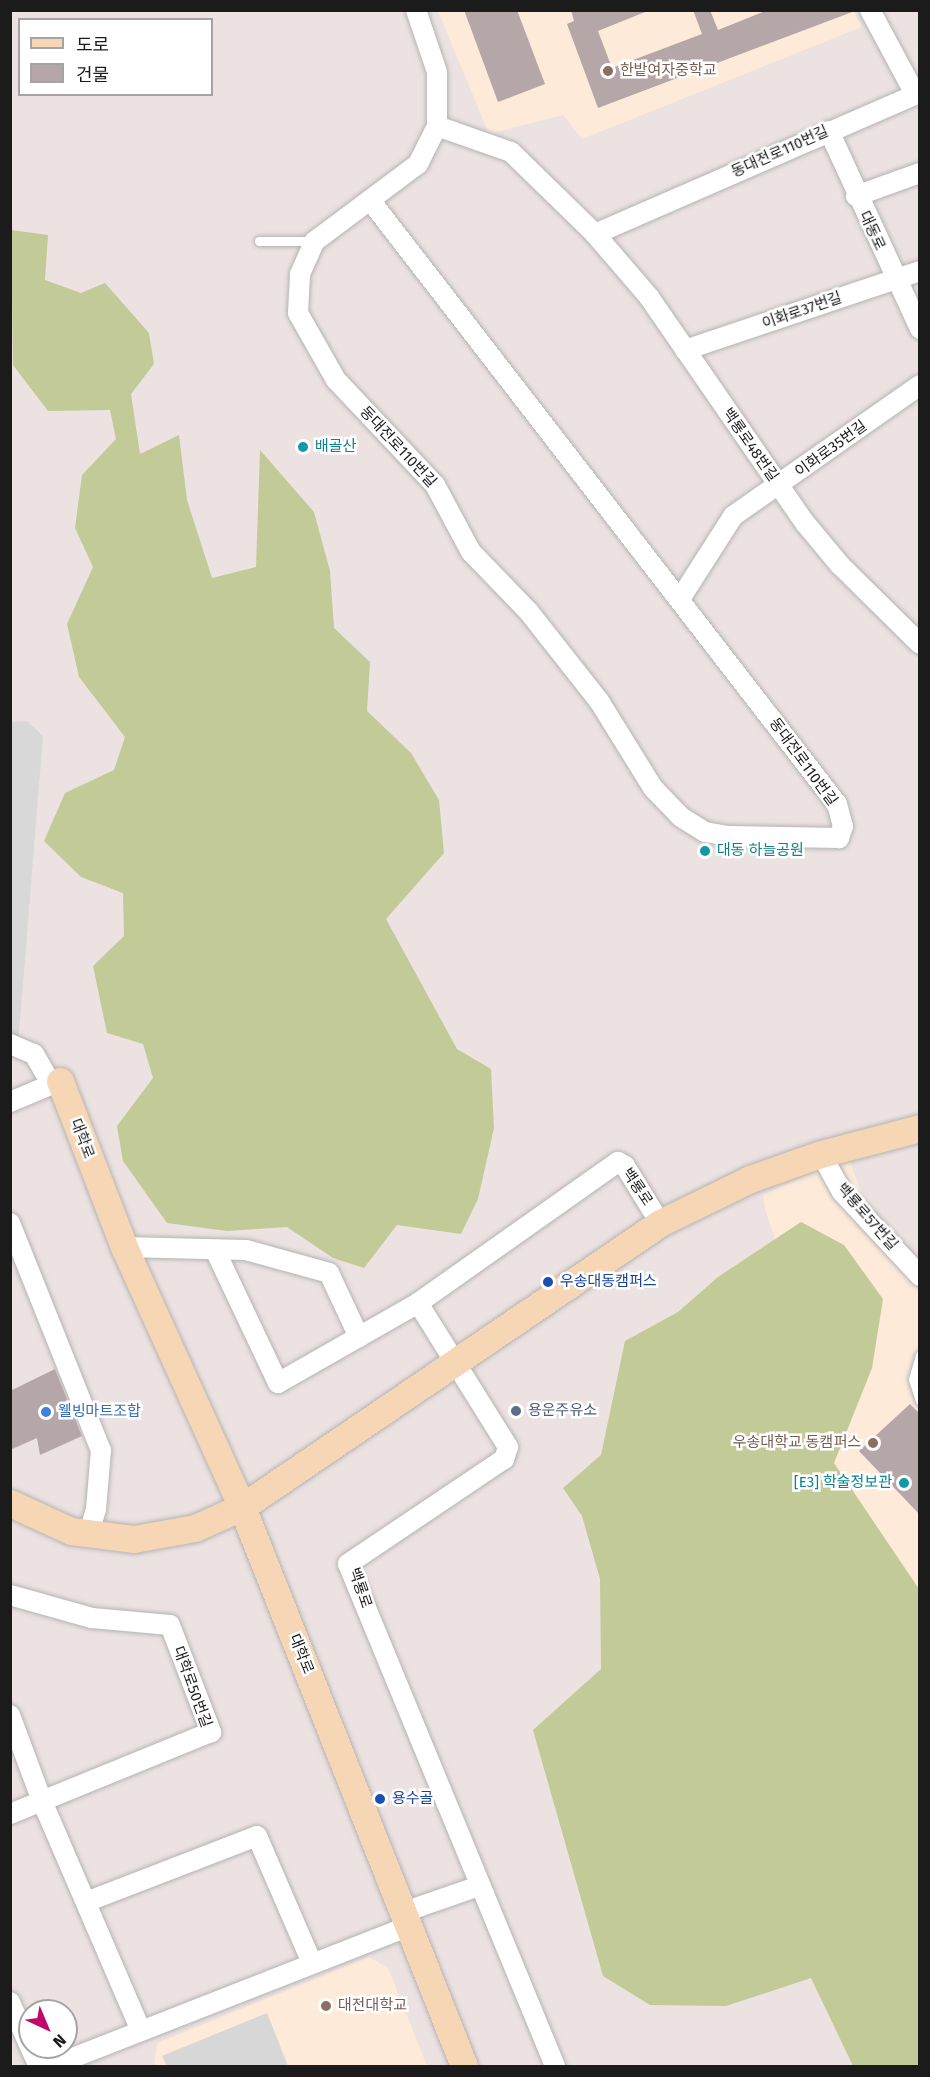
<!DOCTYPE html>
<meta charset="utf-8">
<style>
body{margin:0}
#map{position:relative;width:930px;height:2077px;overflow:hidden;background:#ece2e1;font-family:"Fira Sans","Noto Sans KR",sans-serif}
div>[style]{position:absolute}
.residential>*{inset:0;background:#d9d8d8}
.education>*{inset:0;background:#fdead9}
.forest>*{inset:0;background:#c2ca97}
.parking>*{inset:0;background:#d7d7d7}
.building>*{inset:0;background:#b5a6a8}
.roads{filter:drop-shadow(0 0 2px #b4b4b4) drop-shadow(0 0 2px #b4b4b4)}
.service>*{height:9px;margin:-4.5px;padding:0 4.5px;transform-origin:4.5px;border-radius:4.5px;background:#fff}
.minor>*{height:20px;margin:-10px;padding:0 10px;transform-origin:10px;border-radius:10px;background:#fff}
.secondary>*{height:27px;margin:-13.5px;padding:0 13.5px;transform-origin:13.5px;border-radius:13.5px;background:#f6d6b5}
.dots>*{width:16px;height:16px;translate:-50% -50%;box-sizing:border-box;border:3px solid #fff;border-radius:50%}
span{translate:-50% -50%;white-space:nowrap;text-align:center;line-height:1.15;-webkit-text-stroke:5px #fff;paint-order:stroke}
.education-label{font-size:15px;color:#785e54}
.left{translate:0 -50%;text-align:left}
.right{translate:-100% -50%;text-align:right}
.street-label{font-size:15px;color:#1b1b1b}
.culture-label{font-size:15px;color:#0d838f}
.transit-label{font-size:15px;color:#164399}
.service-label{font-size:15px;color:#4e5e75}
.shop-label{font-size:15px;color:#366cbe}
.frame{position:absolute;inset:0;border:12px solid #1b1b1b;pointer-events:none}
.legend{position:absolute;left:18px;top:18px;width:195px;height:78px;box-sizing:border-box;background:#fff;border:2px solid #a4a4a4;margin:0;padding:8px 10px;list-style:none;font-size:18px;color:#1b1b1b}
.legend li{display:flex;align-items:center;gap:12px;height:30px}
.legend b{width:30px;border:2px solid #a4a4a4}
.north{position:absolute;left:18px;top:1999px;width:60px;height:60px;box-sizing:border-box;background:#fff;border:2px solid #a4a4a4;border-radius:50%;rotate:136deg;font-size:16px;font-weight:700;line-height:24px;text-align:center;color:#1b1b1b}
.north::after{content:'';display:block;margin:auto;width:21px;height:27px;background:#be086a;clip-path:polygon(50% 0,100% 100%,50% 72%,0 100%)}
</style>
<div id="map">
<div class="residential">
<div style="clip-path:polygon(27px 721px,43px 736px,18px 1046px,11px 1061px,10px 722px)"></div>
</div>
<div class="education">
<div style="clip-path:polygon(853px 10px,862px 27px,582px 139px,563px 115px,489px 134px,438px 11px)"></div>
<div style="clip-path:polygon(848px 1156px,866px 1207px,919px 1265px,919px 1715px,809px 1469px,778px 1247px,765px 1210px,763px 1195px)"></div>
<div style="clip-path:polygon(369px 1957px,388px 1968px,427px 2066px,154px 2066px,157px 2043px)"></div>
</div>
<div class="forest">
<div style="clip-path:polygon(11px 230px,48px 235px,45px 280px,81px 293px,105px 283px,149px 333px,154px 364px,131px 394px,140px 454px,179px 435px,187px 500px,212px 578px,256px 567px,260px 450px,314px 512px,330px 571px,334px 628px,370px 662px,367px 711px,411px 753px,439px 800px,444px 853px,386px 919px,457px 1049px,491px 1069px,494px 1128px,478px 1199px,461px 1234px,397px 1225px,364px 1268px,333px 1258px,287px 1227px,227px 1231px,167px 1223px,123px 1161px,117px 1126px,153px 1078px,143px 1044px,107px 1033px,93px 966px,124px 936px,123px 893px,81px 877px,44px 841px,65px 793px,114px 770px,125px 737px,79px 677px,67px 624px,93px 567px,75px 528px,82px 475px,116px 439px,110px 410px,48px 411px,13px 365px)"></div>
<div style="clip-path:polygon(801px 1222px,844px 1245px,883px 1299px,872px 1368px,834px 1463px,919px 1589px,919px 2066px,853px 2066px,811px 1978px,726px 2006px,650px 2005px,603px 1976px,533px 1730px,601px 1669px,600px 1579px,582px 1516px,563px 1488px,601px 1455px,625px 1341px,678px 1312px,718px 1277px)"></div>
</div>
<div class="parking">
<div style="clip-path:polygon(267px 2013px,288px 2066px,167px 2066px,162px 2056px)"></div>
</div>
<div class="building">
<div style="clip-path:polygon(464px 10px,517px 10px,545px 84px,498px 102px)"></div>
<div style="clip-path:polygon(571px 10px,650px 10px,598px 31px,612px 68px,702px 34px,693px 10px,710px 10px,718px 30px,768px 10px,855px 11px,598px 108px,567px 24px,574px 21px)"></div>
<div style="clip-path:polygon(55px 1369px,82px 1436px,40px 1455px,37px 1438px,10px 1450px,10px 1391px)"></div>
<div style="clip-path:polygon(910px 1404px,920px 1414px,920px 1515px,859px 1451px)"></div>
</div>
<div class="roads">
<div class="service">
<div style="left:259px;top:241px;width:56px"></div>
<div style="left:920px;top:1355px;width:25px;rotate:106deg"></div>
<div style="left:913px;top:1379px;width:23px;rotate:72deg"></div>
</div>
<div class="minor">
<div style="left:416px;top:10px;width:65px;rotate:71.3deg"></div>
<div style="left:437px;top:72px;width:54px;rotate:90deg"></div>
<div style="left:870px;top:10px;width:95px;rotate:61.8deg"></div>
<div style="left:829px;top:131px;width:218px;rotate:65.3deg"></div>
<div style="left:856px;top:196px;width:68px;rotate:-19.8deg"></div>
<div style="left:370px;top:200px;width:763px;rotate:52.29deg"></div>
<div style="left:837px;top:804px;width:23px;rotate:75deg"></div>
<div style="left:843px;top:826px;width:13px;rotate:108deg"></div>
<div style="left:839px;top:838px;width:111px;rotate:-179deg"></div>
<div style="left:728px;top:836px;width:23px;rotate:-170deg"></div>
<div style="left:705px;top:832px;width:28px;rotate:-148deg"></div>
<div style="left:681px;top:817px;width:40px;rotate:-134deg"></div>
<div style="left:653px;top:788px;width:102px;rotate:-121.8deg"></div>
<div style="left:599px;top:701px;width:113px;rotate:-128.2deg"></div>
<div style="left:529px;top:612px;width:83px;rotate:-134deg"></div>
<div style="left:471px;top:552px;width:76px;rotate:-118.2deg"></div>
<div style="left:435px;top:485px;width:144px;rotate:-133.3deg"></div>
<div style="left:336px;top:380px;width:77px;rotate:-119.6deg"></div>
<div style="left:298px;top:313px;width:39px;rotate:-87deg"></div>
<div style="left:300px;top:274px;width:36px;rotate:-66deg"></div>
<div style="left:315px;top:241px;width:129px;rotate:-36.8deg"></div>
<div style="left:418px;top:164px;width:42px;rotate:-63.4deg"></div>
<div style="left:437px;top:126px;width:78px;rotate:19.4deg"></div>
<div style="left:511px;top:152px;width:117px;rotate:44.3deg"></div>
<div style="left:595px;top:234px;width:354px;rotate:-23.5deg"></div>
<div style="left:595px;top:234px;width:83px;rotate:49.4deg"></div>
<div style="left:649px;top:297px;width:275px;rotate:55.4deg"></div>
<div style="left:805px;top:523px;width:55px;rotate:50.2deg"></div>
<div style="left:840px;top:565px;width:112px;rotate:44.6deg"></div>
<div style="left:685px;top:350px;width:248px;rotate:-18.6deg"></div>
<div style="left:680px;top:599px;width:98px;rotate:-57.4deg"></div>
<div style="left:733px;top:516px;width:228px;rotate:-35deg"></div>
<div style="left:10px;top:1044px;width:26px;rotate:23deg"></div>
<div style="left:34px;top:1054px;width:36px;rotate:60deg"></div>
<div style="left:10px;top:1102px;width:54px;rotate:-22.8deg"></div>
<div style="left:821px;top:1154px;width:43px;rotate:61.1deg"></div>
<div style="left:842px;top:1192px;width:115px;rotate:47.1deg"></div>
<div style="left:10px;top:1223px;width:245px;rotate:68.2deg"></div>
<div style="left:101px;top:1450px;width:59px;rotate:94.8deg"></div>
<div style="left:96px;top:1509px;width:25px;rotate:106deg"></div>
<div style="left:124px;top:1247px;width:122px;rotate:1.4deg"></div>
<div style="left:246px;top:1250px;width:86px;rotate:15.5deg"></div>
<div style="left:329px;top:1273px;width:71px;rotate:64.9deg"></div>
<div style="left:216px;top:1252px;width:145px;rotate:64.7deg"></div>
<div style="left:278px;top:1383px;width:161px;rotate:-29.7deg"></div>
<div style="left:418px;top:1303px;width:245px;rotate:-35.2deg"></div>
<div style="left:618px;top:1162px;width:8px;rotate:30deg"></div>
<div style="left:625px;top:1166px;width:67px;rotate:58.4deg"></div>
<div style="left:418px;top:1303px;width:170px;rotate:58deg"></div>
<div style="left:508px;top:1447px;width:13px;rotate:108deg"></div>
<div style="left:504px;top:1459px;width:188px;rotate:146.1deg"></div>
<div style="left:348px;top:1564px;width:543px;rotate:67.59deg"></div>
<div style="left:10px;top:1595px;width:85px;rotate:15.7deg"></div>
<div style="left:92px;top:1618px;width:78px;rotate:5.1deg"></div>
<div style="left:170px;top:1625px;width:115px;rotate:69deg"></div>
<div style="left:211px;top:1732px;width:217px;rotate:157.8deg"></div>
<div style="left:10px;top:1715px;width:92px;rotate:69.6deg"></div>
<div style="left:42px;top:1801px;width:250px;rotate:66.7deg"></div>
<div style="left:86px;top:1902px;width:183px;rotate:-21.1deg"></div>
<div style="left:257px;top:1836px;width:138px;rotate:66.6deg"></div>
<div style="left:404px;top:1912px;width:79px;rotate:-19.1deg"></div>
<div style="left:10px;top:2002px;width:49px;rotate:66deg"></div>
<div style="left:30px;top:2047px;width:21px;rotate:65deg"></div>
<div style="left:52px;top:2066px;width:384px;rotate:-21.4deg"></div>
</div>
<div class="secondary">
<div style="left:60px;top:1081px;width:178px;rotate:68.9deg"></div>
<div style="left:124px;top:1247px;width:286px;rotate:65.6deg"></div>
<div style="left:242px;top:1507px;width:601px;rotate:68.34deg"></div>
<div style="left:10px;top:1503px;width:67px;rotate:24.7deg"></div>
<div style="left:71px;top:1531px;width:64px;rotate:7.2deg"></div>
<div style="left:134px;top:1539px;width:62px;rotate:-10.2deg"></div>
<div style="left:195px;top:1528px;width:51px;rotate:-24.1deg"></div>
<div style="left:242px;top:1507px;width:505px;rotate:-34.19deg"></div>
<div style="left:660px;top:1223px;width:100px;rotate:-26.1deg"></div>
<div style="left:750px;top:1179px;width:75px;rotate:-19.4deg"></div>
<div style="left:821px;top:1154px;width:102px;rotate:-14.7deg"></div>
</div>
</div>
<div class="dots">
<div style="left:608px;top:71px;background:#8d6e63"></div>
<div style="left:303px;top:447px;background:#0f9aa8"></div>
<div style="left:705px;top:851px;background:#0f9aa8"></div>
<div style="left:548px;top:1282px;background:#1a4fb4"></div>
<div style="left:516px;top:1411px;background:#5c6f8a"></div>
<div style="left:46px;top:1412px;background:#3f7fe0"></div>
<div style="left:873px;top:1443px;background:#8d6e63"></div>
<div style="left:904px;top:1483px;background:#0f9aa8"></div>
<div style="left:380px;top:1799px;background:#1a4fb4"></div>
<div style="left:326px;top:2006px;background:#8d6e63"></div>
</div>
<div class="education-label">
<span class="left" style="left:620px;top:71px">한밭여자중학교</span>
<span class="right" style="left:861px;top:1443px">우송대학교 동캠퍼스</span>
<span class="left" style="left:338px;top:2006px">대전대학교</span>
</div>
<div class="street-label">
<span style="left:780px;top:152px;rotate:-24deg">동대전로110번길</span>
<span style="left:872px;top:231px;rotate:65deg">대동로</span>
<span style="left:802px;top:311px;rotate:-19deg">이화로37번길</span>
<span style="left:750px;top:445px;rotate:55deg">백룡로48번길</span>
<span style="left:398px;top:447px;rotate:47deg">동대전로110번길</span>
<span style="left:831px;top:449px;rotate:-36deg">이화로35번길</span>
<span style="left:803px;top:762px;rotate:54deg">동대전로110번길</span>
<span style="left:82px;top:1139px;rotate:69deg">대학로</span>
<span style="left:637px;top:1187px;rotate:56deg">백룡로</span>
<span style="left:867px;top:1217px;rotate:49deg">백룡로57번길</span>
<span style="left:360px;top:1588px;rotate:71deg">백룡로</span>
<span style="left:301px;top:1654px;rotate:68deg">대학로</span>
<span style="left:192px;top:1687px;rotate:70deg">대학로50번길</span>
</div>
<div class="culture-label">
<span class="left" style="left:315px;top:447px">배골산</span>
<span class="left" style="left:717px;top:851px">대동 하늘공원</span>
<span class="right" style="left:892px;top:1483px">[E3] 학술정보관</span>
</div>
<div class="transit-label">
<span class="left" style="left:560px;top:1282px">우송대동캠퍼스</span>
<span class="left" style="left:392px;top:1799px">용수골</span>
</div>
<div class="service-label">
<span class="left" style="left:528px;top:1411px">용운주유소</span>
</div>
<div class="shop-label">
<span class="left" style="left:58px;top:1412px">웰빙마트조합</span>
</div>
<div class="frame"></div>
<ul class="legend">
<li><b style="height:8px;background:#f6d6b5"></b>도로</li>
<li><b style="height:16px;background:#b5a6a8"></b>건물</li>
</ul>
<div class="north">N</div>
</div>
